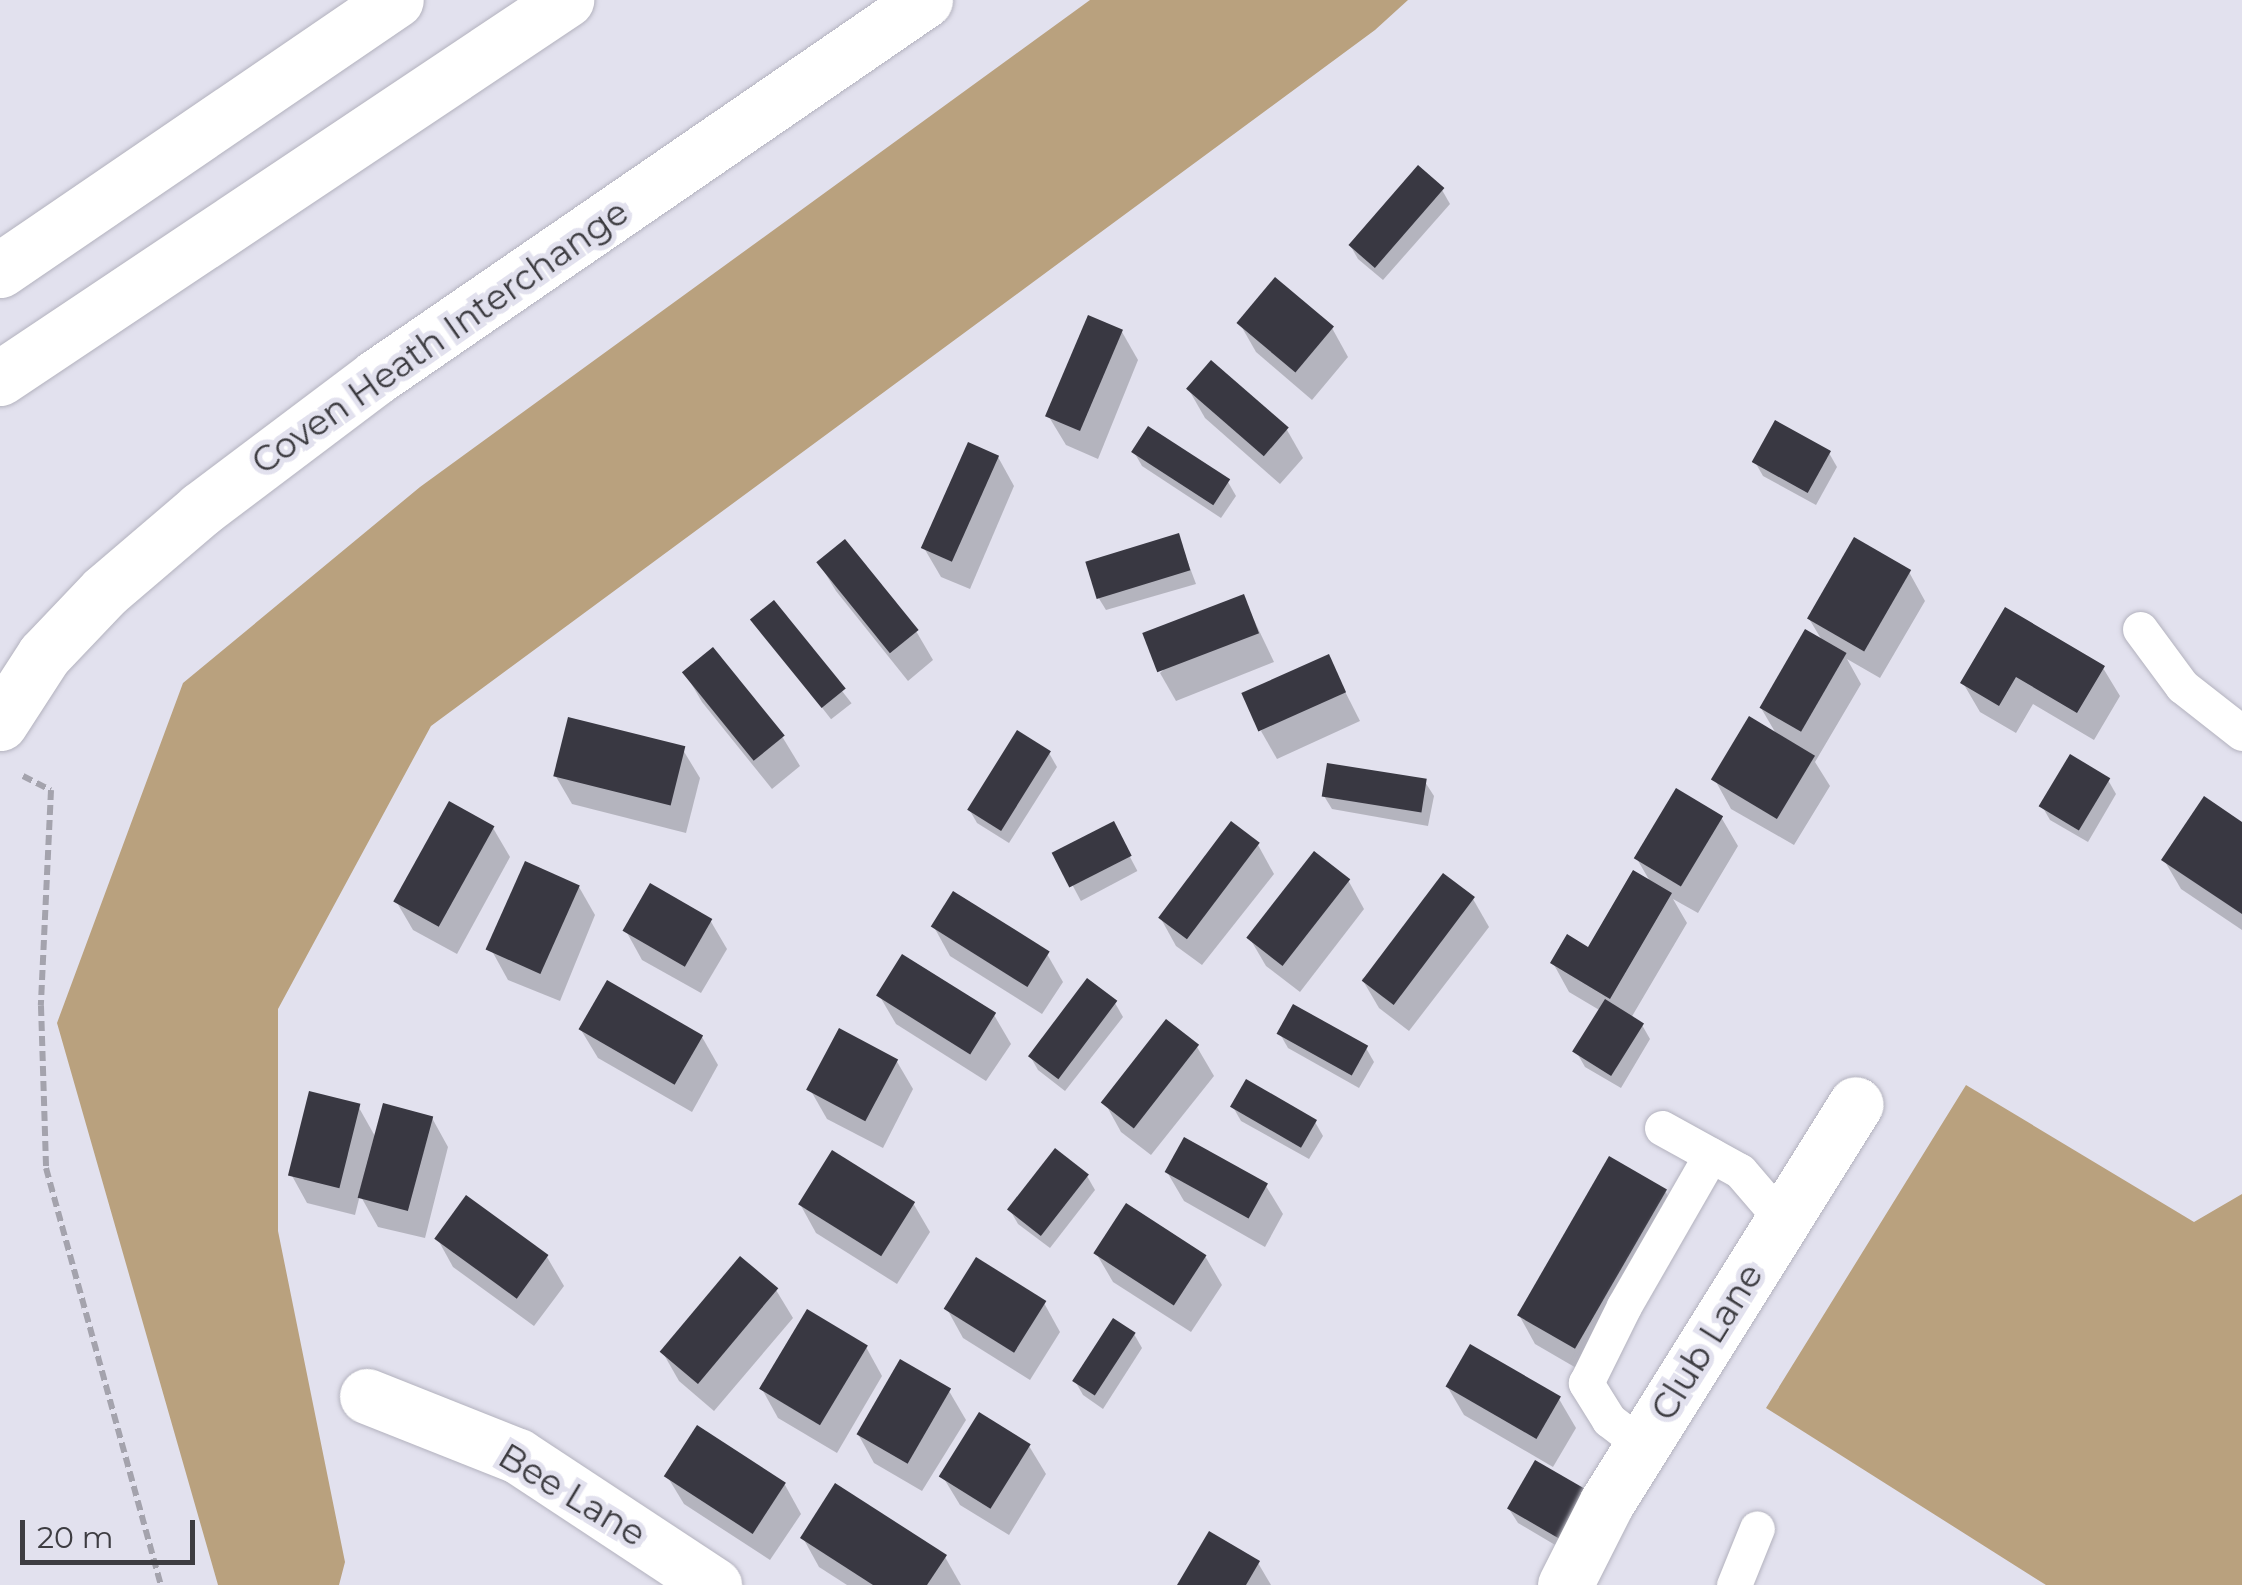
<!DOCTYPE html>
<style>
body{margin:0}
#map{position:relative;width:2242px;height:1585px;overflow:hidden;background:#e2e1ee;font-family:Montserrat,sans-serif}
div>[style]{position:absolute}
.forest>*{inset:0;background:#b9a17e}
.shadow>*{inset:0;background:#0003;transform-origin:0 0}
.building>*{inset:0;background:#393842;transform-origin:0 0}
.path>*{height:6px;margin-top:-3px;transform-origin:0;background:repeating-linear-gradient(90deg,#a4a3ad 0 10px,transparent 0 15px)}
.roads{filter:drop-shadow(0 0 2px #b3b2be) drop-shadow(0 0 2px #b3b2be)}
.lane>*{height:35px;margin:-17.5px;padding:0 17.5px;transform-origin:17.5px;border-radius:17.5px;background:#fff}
.street>*{height:55px;margin:-27.5px;padding:0 27.5px;transform-origin:27.5px;border-radius:27.5px;background:#fff}
.highway>*{height:55px;margin:-27.5px;padding:0 27.5px;transform-origin:27.5px;border-radius:27.5px;background:#fff}
span{translate:-50% -50%;white-space:nowrap;text-align:center;line-height:1.15;-webkit-text-stroke:10px #e2e1ee;paint-order:stroke}
.street-label{font-size:35px;color:#3d3c41}
.scale{position:absolute;left:20px;top:1520px;width:175px;height:45px;box-sizing:border-box;border:5px solid #3d3c41;border-top:0;padding-left:12px;font-size:30px;line-height:35px;white-space:nowrap;color:#3d3c41;-webkit-text-stroke:8px #e2e1ee;paint-order:stroke}
</style>
<div id="map">
<div class="forest">
<div style="clip-path:polygon(1090px 0,1408px 0,1375px 30px,431px 726px,278px 1009px,278px 1231px,345px 1562px,339px 1585px,218px 1585px,57px 1023px,183px 683px,420px 487px)"></div>
<div style="clip-path:polygon(1966px 1085px,2194px 1222px,2242px 1194px,2242px 1585px,2046px 1585px,1766px 1408px)"></div>
</div>
<div class="shadow">
<div style="clip-path:polygon(1442px 190px,1450px 204px,1383px 280px,1358px 259px,1350px 245px)"></div>
<div style="clip-path:polygon(1240px 324px,1332px 328px,1348px 357px,1312px 400px,1256px 352px)"></div>
<div style="clip-path:polygon(1122px 332px,1138px 360px,1098px 459px,1066px 445px,1049px 417px)"></div>
<div style="clip-path:polygon(1189px 390px,1287px 430px,1303px 458px,1280px 484px,1205px 418px)"></div>
<div style="clip-path:polygon(1134px 452px,1228px 482px,1236px 496px,1221px 518px,1142px 466px)"></div>
<div style="clip-path:polygon(1829px 453px,1837px 467px,1816px 505px,1763px 476px,1755px 462px)"></div>
<div style="clip-path:polygon(998px 457px,1014px 486px,970px 589px,941px 577px,924px 548px)"></div>
<div style="clip-path:polygon(1178px 536px,1196px 584px,1106px 610px,1098px 597px)"></div>
<div style="clip-path:polygon(819px 563px,916px 631px,933px 660px,908px 681px,836px 591px)"></div>
<div style="clip-path:polygon(1909px 572px,1925px 601px,1880px 678px,1847px 659px,1861px 684px,1815px 762px,1830px 786px,1794px 845px,1731px 809px,1715px 780px,1778px 737px,1761px 708px,1823px 642px,1808px 617px)"></div>
<div style="clip-path:polygon(1243px 597px,1274px 662px,1176px 701px,1160px 673px)"></div>
<div style="left:774px;top:604px;width:126px;height:26px;rotate:52deg"></div>
<div style="clip-path:polygon(2006px 610px,2103px 668px,2120px 696px,2094px 740px,2033px 704px,2016px 733px,1980px 712px,1963px 683px)"></div>
<div style="clip-path:polygon(712px 651px,783px 738px,800px 766px,772px 789px,702px 702px,685px 673px)"></div>
<div style="clip-path:polygon(1328px 658px,1360px 721px,1277px 759px,1261px 731px)"></div>
<div style="clip-path:polygon(683px 750px,700px 778px,686px 833px,572px 804px,555px 775px)"></div>
<div style="clip-path:polygon(1049px 753px,1057px 767px,1009px 843px,977px 823px,969px 809px)"></div>
<div style="clip-path:polygon(2108px 780px,2116px 794px,2088px 842px,2050px 820px,2042px 806px)"></div>
<div style="clip-path:polygon(1425px 782px,1434px 796px,1428px 826px,1332px 809px,1324px 796px)"></div>
<div style="clip-path:polygon(1721px 817px,1738px 846px,1698px 913px,1673px 899px,1687px 923px,1631px 1018px,1642px 1025px,1650px 1039px,1621px 1088px,1585px 1067px,1577px 1053px,1601px 1011px,1569px 992px,1553px 963px,1588px 951px,1651px 883px,1637px 859px)"></div>
<div style="left:1113px;top:825px;width:52px;height:64px;rotate:62deg"></div>
<div style="clip-path:polygon(2242px 825px,2242px 930px,2181px 889px,2164px 860px)"></div>
<div style="clip-path:polygon(493px 828px,510px 857px,457px 954px,413px 930px,396px 901px)"></div>
<div style="clip-path:polygon(1258px 845px,1274px 874px,1202px 965px,1176px 946px,1160px 917px)"></div>
<div style="clip-path:polygon(1348px 880px,1364px 909px,1300px 992px,1266px 966px,1249px 937px)"></div>
<div style="clip-path:polygon(579px 887px,595px 915px,560px 1001px,508px 980px,492px 951px)"></div>
<div style="clip-path:polygon(1473px 899px,1489px 927px,1409px 1031px,1379px 1008px,1362px 979px)"></div>
<div style="clip-path:polygon(710px 920px,727px 949px,701px 993px,642px 960px,626px 931px)"></div>
<div style="clip-path:polygon(934px 927px,1047px 954px,1063px 982px,1042px 1014px,950px 956px)"></div>
<div style="clip-path:polygon(879px 995px,994px 1015px,1011px 1044px,986px 1081px,896px 1024px)"></div>
<div style="clip-path:polygon(1115px 1003px,1123px 1017px,1065px 1091px,1038px 1070px,1030px 1056px)"></div>
<div style="clip-path:polygon(1167px 1023px,1197px 1047px,1214px 1076px,1151px 1155px,1121px 1132px,1105px 1103px)"></div>
<div style="clip-path:polygon(581px 1030px,702px 1037px,718px 1065px,692px 1112px,598px 1058px)"></div>
<div style="clip-path:polygon(1280px 1034px,1366px 1048px,1374px 1062px,1359px 1088px,1288px 1048px)"></div>
<div style="clip-path:polygon(896px 1060px,913px 1089px,883px 1148px,827px 1119px,811px 1091px)"></div>
<div style="clip-path:polygon(358px 1106px,376px 1138px,432px 1118px,448px 1147px,425px 1238px,378px 1227px,360px 1195px,355px 1215px,307px 1203px,291px 1174px)"></div>
<div style="clip-path:polygon(1233px 1107px,1315px 1122px,1323px 1136px,1309px 1159px,1241px 1121px)"></div>
<div style="clip-path:polygon(1167px 1172px,1266px 1186px,1283px 1214px,1265px 1247px,1184px 1201px)"></div>
<div style="clip-path:polygon(1087px 1176px,1095px 1190px,1050px 1248px,1018px 1224px,1010px 1210px)"></div>
<div style="clip-path:polygon(1665px 1191px,1682px 1220px,1590px 1376px,1535px 1344px,1519px 1315px)"></div>
<div style="clip-path:polygon(913px 1203px,930px 1232px,897px 1284px,816px 1233px,800px 1204px)"></div>
<div style="clip-path:polygon(437px 1238px,547px 1257px,564px 1286px,534px 1326px,453px 1267px)"></div>
<div style="clip-path:polygon(1096px 1253px,1205px 1256px,1222px 1285px,1191px 1332px,1113px 1282px)"></div>
<div style="clip-path:polygon(776px 1290px,793px 1318px,714px 1411px,679px 1381px,663px 1353px)"></div>
<div style="clip-path:polygon(1044px 1303px,1060px 1332px,1030px 1380px,963px 1338px,947px 1309px)"></div>
<div style="clip-path:polygon(1134px 1334px,1142px 1348px,1103px 1409px,1083px 1395px,1075px 1381px)"></div>
<div style="clip-path:polygon(866px 1347px,882px 1376px,837px 1453px,778px 1418px,762px 1389px)"></div>
<div style="clip-path:polygon(1447px 1386px,1559px 1399px,1576px 1428px,1553px 1467px,1464px 1415px)"></div>
<div style="clip-path:polygon(949px 1391px,966px 1420px,922px 1491px,874px 1463px,858px 1434px)"></div>
<div style="clip-path:polygon(1029px 1446px,1046px 1474px,1009px 1535px,960px 1505px,943px 1477px)"></div>
<div style="clip-path:polygon(1536px 1463px,1567px 1552px,1518px 1523px,1509px 1509px)"></div>
<div style="clip-path:polygon(667px 1476px,785px 1485px,801px 1514px,770px 1560px,684px 1504px)"></div>
<div style="clip-path:polygon(803px 1538px,945px 1557px,961px 1585px,847px 1585px,819px 1567px)"></div>
<div style="clip-path:polygon(1258px 1563px,1271px 1585px,1180px 1585px)"></div>
</div>
<div class="building">
<div style="left:1418px;top:165px;width:35px;height:106px;rotate:41deg"></div>
<div style="left:1275px;top:277px;width:77px;height:60px;rotate:40deg"></div>
<div style="left:1088px;top:315px;width:38px;height:110px;rotate:23deg"></div>
<div style="left:1211px;top:360px;width:103px;height:38px;rotate:41deg"></div>
<div style="left:1775px;top:420px;width:64px;height:48px;rotate:29deg"></div>
<div style="left:1148px;top:426px;width:98px;height:31px;rotate:33deg"></div>
<div style="left:968px;top:442px;width:34px;height:116px;rotate:24deg"></div>
<div style="left:1179px;top:533px;width:39px;height:98px;rotate:73deg"></div>
<div style="left:1854px;top:537px;width:66px;height:94px;rotate:30deg"></div>
<div style="left:845px;top:539px;width:117px;height:37px;rotate:51deg"></div>
<div style="left:1244px;top:594px;width:42px;height:109px;rotate:69deg"></div>
<div style="left:774px;top:600px;width:114px;height:31px;rotate:51deg"></div>
<div style="clip-path:polygon(2005px 607px,2105px 666px,2077px 713px,2016px 677px,1999px 706px,1960px 683px)"></div>
<div style="left:1805px;top:629px;width:48px;height:91px;rotate:30deg"></div>
<div style="left:713px;top:647px;width:114px;height:40px;rotate:51deg"></div>
<div style="left:1329px;top:654px;width:42px;height:96px;rotate:66deg"></div>
<div style="left:1749px;top:716px;width:77px;height:74px;rotate:31deg"></div>
<div style="left:568px;top:717px;width:121px;height:61px;rotate:14deg"></div>
<div style="left:1017px;top:730px;width:40px;height:94px;rotate:32deg"></div>
<div style="left:2070px;top:754px;width:47px;height:61px;rotate:31deg"></div>
<div style="left:1327px;top:763px;width:101px;height:34px;rotate:9deg"></div>
<div style="left:1676px;top:788px;width:55px;height:82px;rotate:31deg"></div>
<div style="clip-path:polygon(2204px 796px,2242px 822px,2242px 914px,2161px 860px)"></div>
<div style="left:449px;top:801px;width:52px;height:115px;rotate:29deg"></div>
<div style="left:1114px;top:821px;width:39px;height:70px;rotate:63deg"></div>
<div style="left:1231px;top:821px;width:36px;height:121px;rotate:37deg"></div>
<div style="left:1314px;top:851px;width:46px;height:110px;rotate:38deg"></div>
<div style="left:525px;top:861px;width:60px;height:97px;rotate:24deg"></div>
<div style="clip-path:polygon(1633px 870px,1672px 893px,1610px 999px,1550px 963px,1567px 934px,1588px 947px)"></div>
<div style="left:1443px;top:873px;width:40px;height:135px;rotate:37deg"></div>
<div style="left:650px;top:883px;width:72px;height:55px;rotate:30deg"></div>
<div style="left:953px;top:891px;width:114px;height:42px;rotate:32deg"></div>
<div style="left:902px;top:954px;width:111px;height:49px;rotate:32deg"></div>
<div style="left:1087px;top:978px;width:38px;height:98px;rotate:37deg"></div>
<div style="left:607px;top:980px;width:111px;height:57px;rotate:30deg"></div>
<div style="left:1605px;top:999px;width:46px;height:62px;rotate:32deg"></div>
<div style="left:1293px;top:1004px;width:86px;height:34px;rotate:29deg"></div>
<div style="left:1166px;top:1019px;width:42px;height:106px;rotate:38deg"></div>
<div style="left:839px;top:1028px;width:67px;height:70px;rotate:28deg"></div>
<div style="left:1246px;top:1079px;width:82px;height:32px;rotate:30deg"></div>
<div style="left:309px;top:1091px;width:53px;height:87px;rotate:14deg"></div>
<div style="left:383px;top:1103px;width:52px;height:98px;rotate:15deg"></div>
<div style="left:1184px;top:1137px;width:96px;height:40px;rotate:29deg"></div>
<div style="left:1055px;top:1148px;width:43px;height:78px;rotate:38deg"></div>
<div style="left:832px;top:1150px;width:98px;height:64px;rotate:32deg"></div>
<div style="left:1609px;top:1156px;width:67px;height:184px;rotate:30deg"></div>
<div style="left:466px;top:1195px;width:102px;height:54px;rotate:36deg"></div>
<div style="left:1126px;top:1203px;width:96px;height:60px;rotate:33deg"></div>
<div style="left:740px;top:1256px;width:50px;height:125px;rotate:40deg"></div>
<div style="left:976px;top:1257px;width:83px;height:61px;rotate:32deg"></div>
<div style="left:807px;top:1309px;width:71px;height:93px;rotate:31deg"></div>
<div style="left:1113px;top:1318px;width:27px;height:75px;rotate:33deg"></div>
<div style="left:1470px;top:1344px;width:105px;height:49px;rotate:30deg"></div>
<div style="left:900px;top:1359px;width:59px;height:87px;rotate:30deg"></div>
<div style="left:979px;top:1412px;width:61px;height:76px;rotate:32deg"></div>
<div style="left:697px;top:1425px;width:106px;height:61px;rotate:33deg"></div>
<div style="left:1535px;top:1460px;width:61px;height:56px;rotate:30deg"></div>
<div style="clip-path:polygon(835px 1483px,947px 1555px,927px 1585px,873px 1585px,800px 1538px)"></div>
<div style="clip-path:polygon(1209px 1531px,1260px 1561px,1246px 1585px,1177px 1585px)"></div>
</div>
<div class="path">
<div style="left:23px;top:776px;width:31px;rotate:27deg"></div>
<div style="left:51px;top:790px;width:216px;rotate:92.7deg"></div>
<div style="left:41px;top:1006px;width:162px;rotate:88.2deg"></div>
<div style="left:46px;top:1168px;width:433px;rotate:74.6deg"></div>
</div>
<div class="roads">
<div class="lane">
<div style="left:2140px;top:629px;width:71px;rotate:53.6deg"></div>
<div style="left:2182px;top:686px;width:76px;rotate:38.1deg"></div>
<div style="left:1662px;top:1128px;width:89px;rotate:28.9deg"></div>
<div style="left:1740px;top:1171px;width:66px;rotate:49.3deg"></div>
<div style="left:1643px;top:1446px;width:43px;rotate:-142.6deg"></div>
<div style="left:1609px;top:1420px;width:44px;rotate:-121.9deg"></div>
<div style="left:1586px;top:1383px;width:86px;rotate:-63.7deg"></div>
<div style="left:1624px;top:1306px;width:174px;rotate:-60.1deg"></div>
<div style="left:1734px;top:1585px;width:61px;rotate:-68deg"></div>
</div>
<div class="street">
<div style="left:367px;top:1396px;width:162px;rotate:21.7deg"></div>
<div style="left:518px;top:1456px;width:235px;rotate:33.4deg"></div>
<div style="left:1565px;top:1585px;width:93px;rotate:-63.2deg"></div>
<div style="left:1607px;top:1502px;width:469px;rotate:-58deg"></div>
</div>
<div class="highway">
<div style="left:0;top:270px;width:479px;rotate:-34.3deg"></div>
<div style="left:0;top:378px;width:681px;rotate:-33.74deg"></div>
<div style="left:0;top:723px;width:81px;rotate:-57.1deg"></div>
<div style="left:44px;top:655px;width:88px;rotate:-46.4deg"></div>
<div style="left:105px;top:591px;width:126px;rotate:-40.5deg"></div>
<div style="left:201px;top:509px;width:219px;rotate:-37deg"></div>
<div style="left:376px;top:377px;width:666px;rotate:-34.48deg"></div>
</div>
</div>
<div class="street-label">
<span style="left:440px;top:337px;rotate:-35deg">Coven Heath Interchange</span>
<span style="left:1707px;top:1342px;rotate:-58deg">Club Lane</span>
<span style="left:572px;top:1495px;rotate:31deg">Bee Lane</span>
</div>
<div class="scale">20 m</div>
</div>
